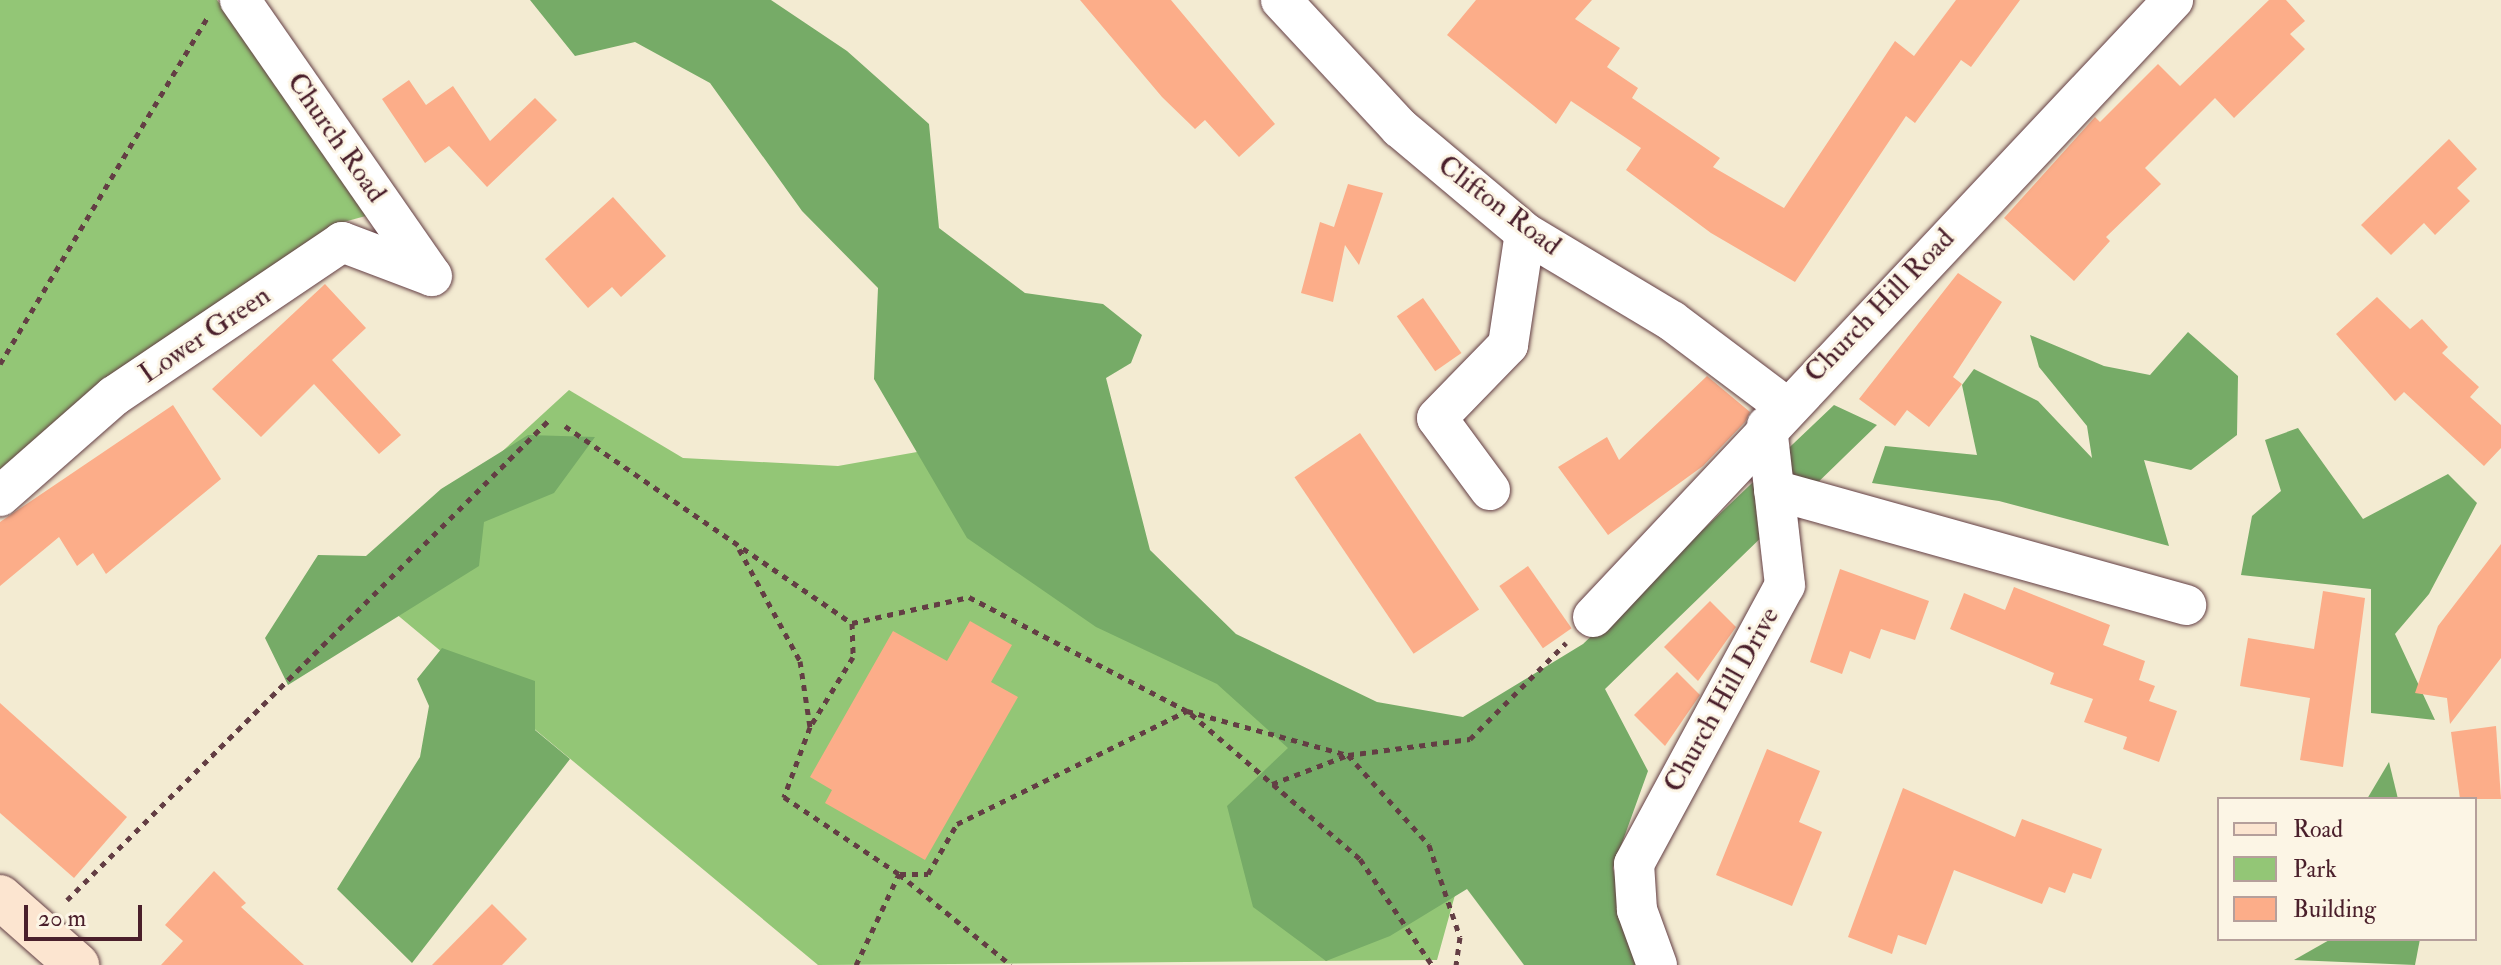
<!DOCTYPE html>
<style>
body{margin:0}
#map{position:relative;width:2501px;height:965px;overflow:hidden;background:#f3ebd2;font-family:"IM FELL Double Pica",serif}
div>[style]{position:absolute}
.green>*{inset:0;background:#93c676}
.forest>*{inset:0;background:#76ab67}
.building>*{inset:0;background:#fcad89;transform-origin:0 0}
.path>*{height:5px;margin-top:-2.5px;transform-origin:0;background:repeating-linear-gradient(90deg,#633e44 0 6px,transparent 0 12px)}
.roads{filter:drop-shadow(0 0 2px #633e44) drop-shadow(0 0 2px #633e44)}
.street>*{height:40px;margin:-20px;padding:0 20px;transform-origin:20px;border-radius:20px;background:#fff}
.secondary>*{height:44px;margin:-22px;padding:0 22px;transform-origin:22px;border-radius:22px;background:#fce5d0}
span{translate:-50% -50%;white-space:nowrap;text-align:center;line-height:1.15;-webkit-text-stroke:6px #fcf5e5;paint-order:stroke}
.street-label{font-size:28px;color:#4a1f2b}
.legend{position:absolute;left:2217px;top:797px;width:260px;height:144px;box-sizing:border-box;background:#fcf5e5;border:2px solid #b59f9b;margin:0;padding:10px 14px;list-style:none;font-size:24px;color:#4a1f2b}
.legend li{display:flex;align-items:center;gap:16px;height:40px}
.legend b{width:40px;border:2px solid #b59f9b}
.scale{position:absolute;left:24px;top:905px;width:118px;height:36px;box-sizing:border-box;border:4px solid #4a1f2b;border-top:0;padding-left:10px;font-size:24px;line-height:28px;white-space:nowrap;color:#4a1f2b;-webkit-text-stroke:6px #fcf5e5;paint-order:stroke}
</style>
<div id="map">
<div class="green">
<div style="clip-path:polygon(0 0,217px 0,373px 214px,340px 223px,0 486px)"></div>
<div style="clip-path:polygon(569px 390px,683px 458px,838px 466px,917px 452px,1481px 801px,1437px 960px,818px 965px,359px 583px)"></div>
</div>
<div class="forest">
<div style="clip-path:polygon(530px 0,771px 0,847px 51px,929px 124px,939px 228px,1025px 293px,1103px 304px,1142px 335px,1131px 363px,1106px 378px,1150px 550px,1236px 634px,1377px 702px,1463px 717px,1583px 644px,1834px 405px,1877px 425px,1605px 689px,1648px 771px,1613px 868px,1636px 965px,1524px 965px,1467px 889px,1390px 936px,1326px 961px,1253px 907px,1227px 806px,1288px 748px,1217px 684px,1096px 627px,967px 538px,874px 379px,878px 288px,802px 211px,710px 83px,635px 42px,575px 56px)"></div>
<div style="clip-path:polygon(2188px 332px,2238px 376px,2237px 435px,2191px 470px,2144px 460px,2169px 546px,1999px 501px,1872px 483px,1885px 446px,1977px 455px,1962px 385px,1974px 369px,2038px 401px,2092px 458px,2087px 426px,2039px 367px,2030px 335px,2104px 366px,2150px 375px)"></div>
<div style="clip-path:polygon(2298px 428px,2363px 519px,2448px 474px,2477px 503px,2429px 594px,2395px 634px,2435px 720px,2371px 713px,2371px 589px,2241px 575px,2252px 516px,2281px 491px,2265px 440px)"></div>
<div style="clip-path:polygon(528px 435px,595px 437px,554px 493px,484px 522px,479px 566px,288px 685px,265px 638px,318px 555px,366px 556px,441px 489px)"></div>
<div style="clip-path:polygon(442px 648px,535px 681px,535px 730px,570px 759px,412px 963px,337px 889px,420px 757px,429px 706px,417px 679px)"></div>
<div style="clip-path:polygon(2389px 762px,2398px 799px,2367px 799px)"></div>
<div style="clip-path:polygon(2331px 939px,2420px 939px,2415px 965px,2294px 960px)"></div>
</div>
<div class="building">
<div style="clip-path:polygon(1080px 0,1171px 0,1275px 124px,1239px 157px,1205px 120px,1195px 129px,1162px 97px)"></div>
<div style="clip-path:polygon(1476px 0,1592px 0,1575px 19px,1620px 48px,1607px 67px,1638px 88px,1632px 98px,1720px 158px,1713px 167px,1784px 208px,1895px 41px,1914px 56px,1956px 0,2020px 0,1971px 67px,1961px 60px,1915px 123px,1906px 116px,1795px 282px,1711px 233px,1626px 170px,1641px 148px,1571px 101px,1556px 124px,1447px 35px)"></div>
<div style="clip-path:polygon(2269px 0,2286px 0,2305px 21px,2290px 34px,2305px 49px,2234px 118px,2215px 98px,2145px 168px,2161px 184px,2106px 237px,2110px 241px,2074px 281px,2004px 218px,2095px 117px,2100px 122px,2158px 64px,2180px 86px)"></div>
<div style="clip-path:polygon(409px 80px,426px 105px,453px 86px,490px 141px,535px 98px,557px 120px,487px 187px,449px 146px,425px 163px,382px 99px)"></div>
<div style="clip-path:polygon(2449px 139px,2477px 169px,2457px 188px,2470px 201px,2435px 235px,2424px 223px,2391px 255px,2361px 225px)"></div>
<div style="clip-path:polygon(1348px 184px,1383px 193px,1359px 265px,1345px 245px,1333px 302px,1301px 293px,1320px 222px,1334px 227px)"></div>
<div style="clip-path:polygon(613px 197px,666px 256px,621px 297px,612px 287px,588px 308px,545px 259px)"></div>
<div style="clip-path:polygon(1958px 273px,2002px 302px,1953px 377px,1962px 384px,1929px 427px,1907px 410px,1895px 426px,1859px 399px)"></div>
<div style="clip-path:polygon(325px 284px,366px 328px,332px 360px,401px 435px,379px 454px,314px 384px,261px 437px,212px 389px)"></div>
<div style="clip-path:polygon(2377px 297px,2410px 329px,2422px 319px,2448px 347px,2442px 353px,2479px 387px,2470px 397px,2501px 425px,2501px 448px,2484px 466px,2404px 392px,2395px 401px,2336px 334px)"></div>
<div style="left:1423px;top:298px;width:67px;height:32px;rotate:55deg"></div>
<div style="clip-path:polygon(1707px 376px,1750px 412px,1745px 422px,1703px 466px,1608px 535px,1558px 467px,1607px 437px,1619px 460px)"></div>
<div style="clip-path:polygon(173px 405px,221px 479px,106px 574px,93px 553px,77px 566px,59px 537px,0 586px,0 522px)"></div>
<div style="left:1360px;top:433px;width:213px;height:79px;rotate:56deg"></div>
<div style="clip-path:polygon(2501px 544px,2501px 658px,2450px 724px,2447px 698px,2415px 693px,2438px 626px)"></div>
<div style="left:1528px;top:566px;width:76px;height:35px;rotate:55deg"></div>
<div style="clip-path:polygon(1840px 569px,1929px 601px,1915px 640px,1881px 629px,1870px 659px,1850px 651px,1842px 674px,1810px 662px)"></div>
<div style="clip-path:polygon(2014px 587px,2110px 625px,2103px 645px,2145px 661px,2139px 680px,2155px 686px,2149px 701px,2177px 711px,2159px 762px,2123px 749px,2127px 737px,2084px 722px,2093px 699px,2050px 684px,2054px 673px,1950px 629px,1964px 593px,2005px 610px)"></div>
<div style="clip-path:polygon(2323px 591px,2365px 598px,2343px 767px,2300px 760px,2310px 698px,2240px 686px,2248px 638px,2314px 649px)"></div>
<div style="clip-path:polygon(1710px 601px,1736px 627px,1698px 681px,1664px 647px)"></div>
<div style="clip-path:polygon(970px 621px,1012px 645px,991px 682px,1018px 697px,925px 860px,825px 803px,832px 790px,810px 777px,893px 631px,947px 661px)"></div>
<div style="clip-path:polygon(1677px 672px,1700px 695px,1665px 746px,1634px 715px)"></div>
<div style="clip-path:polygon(0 703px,127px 817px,74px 878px,0 813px)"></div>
<div style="clip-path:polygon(2496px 726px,2501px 799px,2460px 799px,2451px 732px)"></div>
<div style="clip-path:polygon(1767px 749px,1820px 771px,1799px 822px,1822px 832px,1792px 906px,1716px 875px)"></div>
<div style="clip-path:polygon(1903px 788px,2015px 837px,2022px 819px,2102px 849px,2091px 879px,2073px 873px,2065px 893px,2049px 887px,2042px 904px,1954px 870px,1926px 945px,1898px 935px,1892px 954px,1848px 937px)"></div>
<div style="clip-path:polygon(214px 871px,246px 903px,241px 907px,304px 965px,161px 965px,183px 941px,165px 925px)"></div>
<div style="clip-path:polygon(492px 904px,527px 939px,502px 965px,432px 965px)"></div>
</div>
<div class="path">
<div style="left:0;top:364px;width:403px;rotate:-59.1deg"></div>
<div style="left:565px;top:426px;width:348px;rotate:34.5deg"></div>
<div style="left:852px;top:623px;width:34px;rotate:88deg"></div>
<div style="left:853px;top:657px;width:82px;rotate:121.6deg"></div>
<div style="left:810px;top:727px;width:75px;rotate:110.4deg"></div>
<div style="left:784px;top:797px;width:138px;rotate:33.8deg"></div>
<div style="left:899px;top:874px;width:144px;rotate:39.1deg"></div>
<div style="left:739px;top:549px;width:128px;rotate:61.4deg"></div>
<div style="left:800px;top:661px;width:67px;rotate:81.4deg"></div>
<div style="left:852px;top:623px;width:120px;rotate:-12.5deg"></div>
<div style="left:969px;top:597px;width:246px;rotate:27.6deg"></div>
<div style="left:1187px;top:711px;width:167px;rotate:15.3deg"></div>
<div style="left:1348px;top:755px;width:121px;rotate:48deg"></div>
<div style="left:1429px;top:845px;width:97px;rotate:71.4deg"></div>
<div style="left:1460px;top:937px;width:28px;rotate:98deg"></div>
<div style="left:1191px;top:714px;width:223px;rotate:40.6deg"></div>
<div style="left:1360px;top:859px;width:128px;rotate:55.8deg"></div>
<div style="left:1272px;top:784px;width:81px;rotate:-20.9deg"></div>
<div style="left:1348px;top:755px;width:123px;rotate:-7.5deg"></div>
<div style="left:1470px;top:739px;width:136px;rotate:-45deg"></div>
<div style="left:900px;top:874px;width:28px"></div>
<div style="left:928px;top:874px;width:58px;rotate:-59.9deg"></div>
<div style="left:957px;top:824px;width:256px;rotate:-26.2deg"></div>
<div style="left:67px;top:900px;width:679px;rotate:-44.88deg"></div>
<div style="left:856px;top:965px;width:101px;rotate:-64.7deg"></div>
</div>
<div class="roads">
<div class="street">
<div style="left:240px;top:0;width:336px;rotate:55.2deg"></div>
<div style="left:1281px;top:0;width:175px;rotate:47.1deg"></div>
<div style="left:1400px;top:128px;width:163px;rotate:40deg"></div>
<div style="left:1525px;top:233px;width:171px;rotate:30.9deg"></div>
<div style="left:1672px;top:321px;width:141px;rotate:37deg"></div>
<div style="left:1490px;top:490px;width:89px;rotate:-126.4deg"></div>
<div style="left:1437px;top:418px;width:102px;rotate:-45.8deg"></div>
<div style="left:1508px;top:345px;width:113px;rotate:-81.4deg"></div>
<div style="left:1774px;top:490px;width:428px;rotate:15.6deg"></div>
<div style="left:0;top:496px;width:152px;rotate:-41.3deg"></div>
<div style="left:114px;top:396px;width:275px;rotate:-34deg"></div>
<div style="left:342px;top:242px;width:96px;rotate:20.7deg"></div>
<div style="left:1593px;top:617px;width:847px;rotate:-46.77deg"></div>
<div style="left:1657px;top:965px;width:59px;rotate:-110deg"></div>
<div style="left:1637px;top:910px;width:46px;rotate:-93.7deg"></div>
<div style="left:1634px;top:864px;width:317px;rotate:-61.6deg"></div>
<div style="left:1785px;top:585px;width:160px;rotate:-96.5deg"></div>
</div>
<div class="secondary">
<div style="left:0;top:897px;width:103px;rotate:41.4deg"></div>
</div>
</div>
<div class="street-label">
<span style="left:336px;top:138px;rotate:55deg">Church Road</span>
<span style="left:1499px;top:206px;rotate:37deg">Clifton Road</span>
<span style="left:1880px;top:306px;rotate:-46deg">Church Hill Road</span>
<span style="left:205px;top:335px;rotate:-34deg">Lower Green</span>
<span style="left:1722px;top:700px;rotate:-61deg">Church Hill Drive</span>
</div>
<ul class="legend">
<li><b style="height:10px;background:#fce5d0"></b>Road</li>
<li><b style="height:22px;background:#93c676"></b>Park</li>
<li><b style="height:22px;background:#fcad89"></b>Building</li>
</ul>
<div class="scale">20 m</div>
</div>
